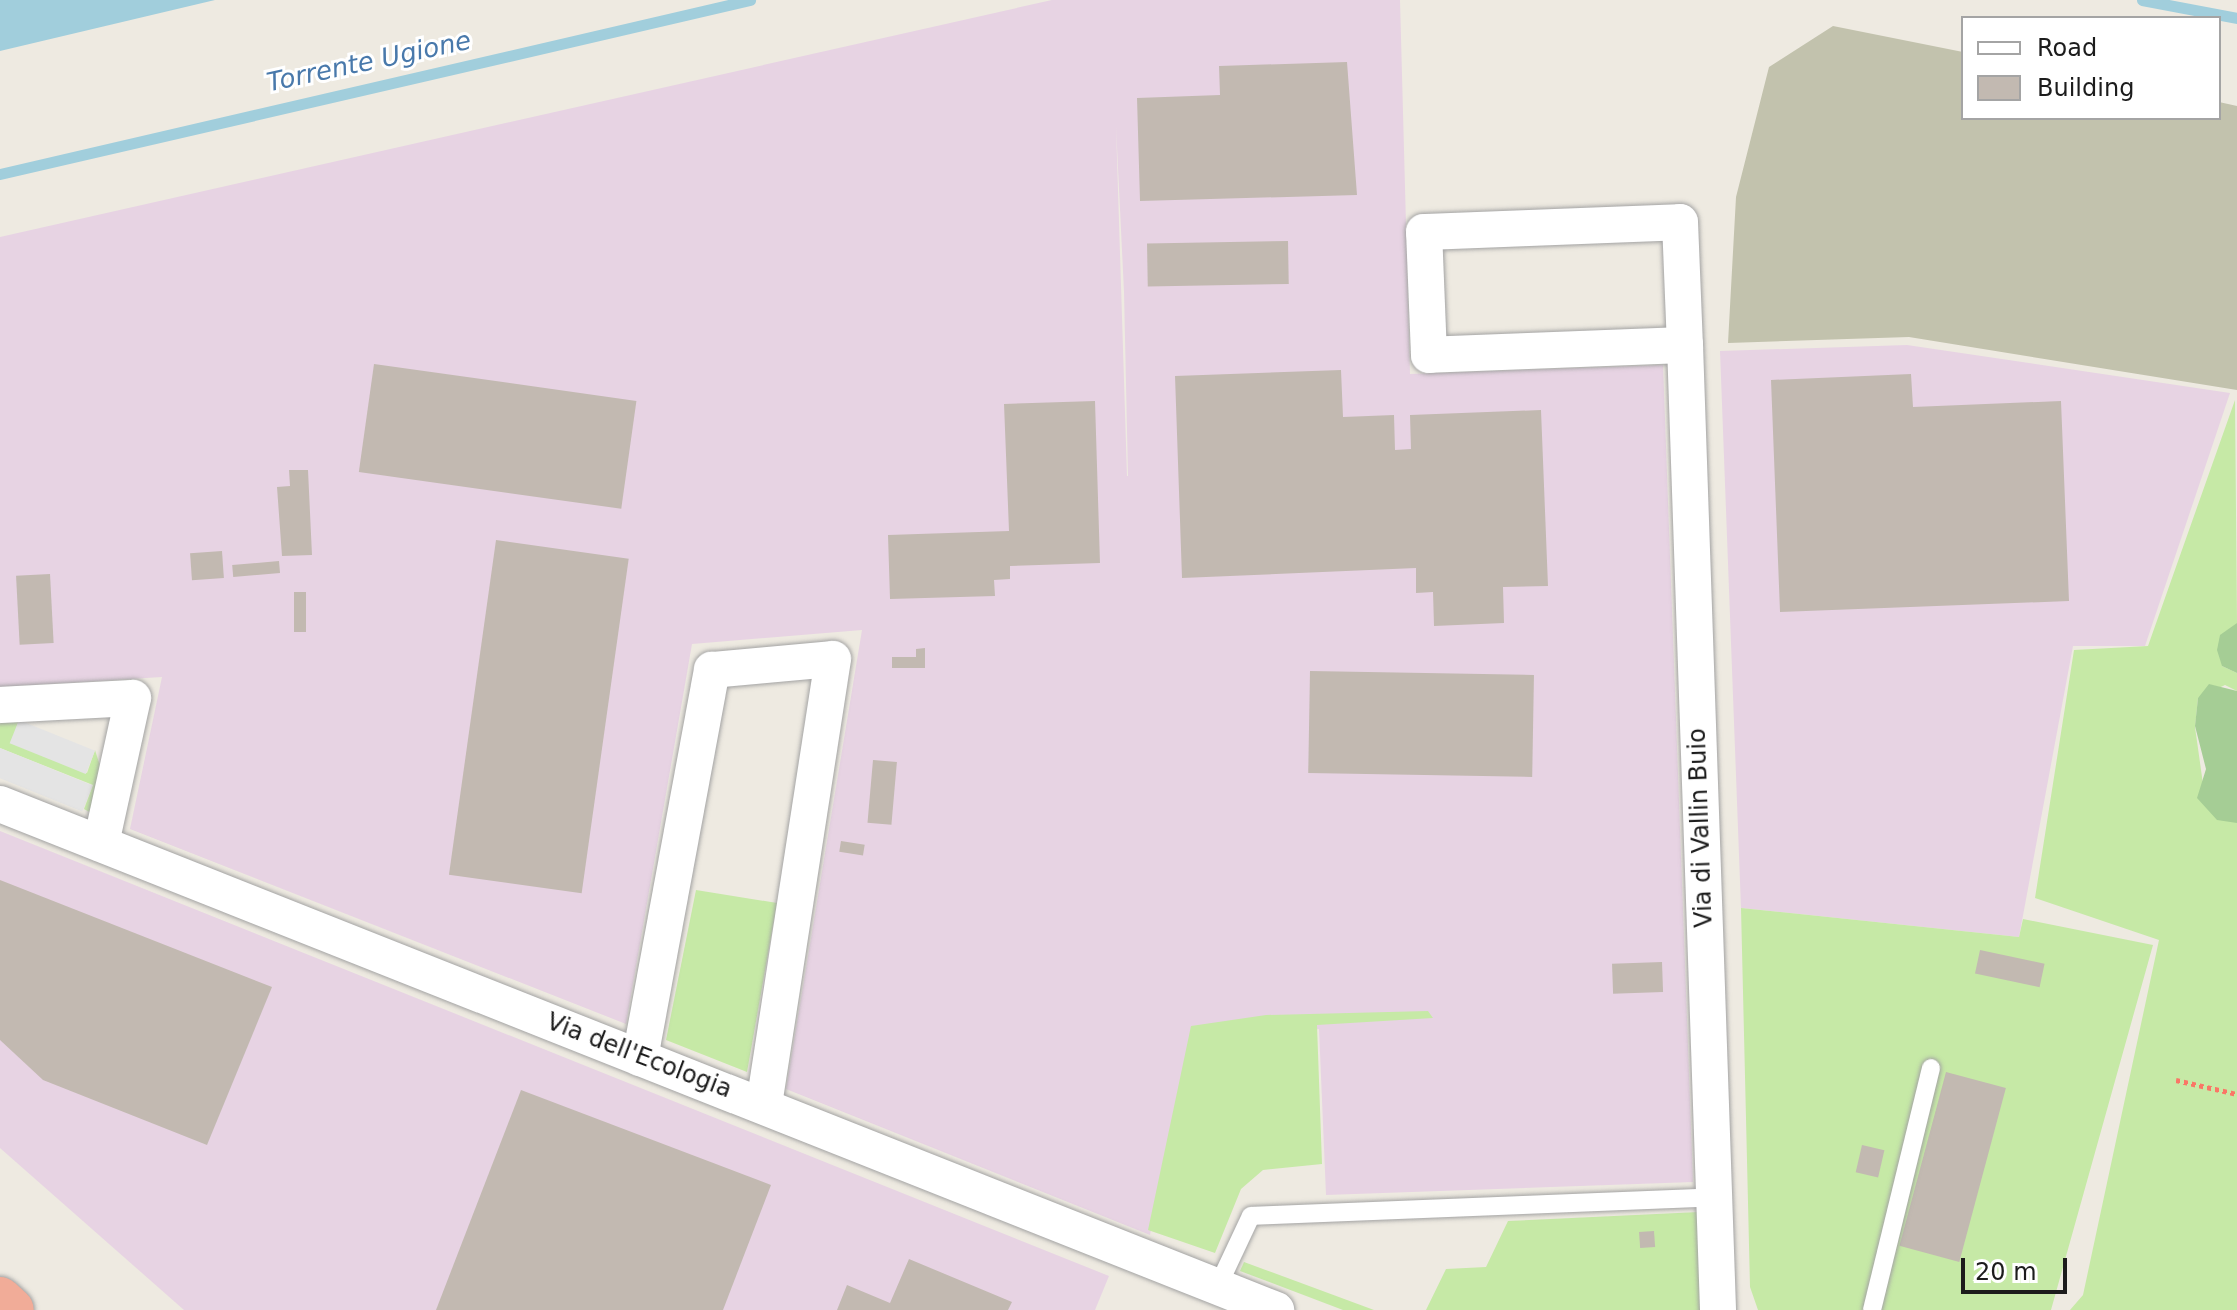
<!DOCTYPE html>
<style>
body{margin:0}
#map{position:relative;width:2237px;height:1310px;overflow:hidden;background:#eeeae1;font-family:"DejaVu Sans",sans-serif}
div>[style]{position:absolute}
.industrial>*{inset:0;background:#e7d3e3}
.construction>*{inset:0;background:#c2c2ad}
.grass>*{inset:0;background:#c6e9a6}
.forest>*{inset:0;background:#a5cd95}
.parking>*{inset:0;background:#e4e4e4;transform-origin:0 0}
.water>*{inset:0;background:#a1cedc}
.stream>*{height:11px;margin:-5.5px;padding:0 5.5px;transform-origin:5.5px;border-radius:5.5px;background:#a1cedc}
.building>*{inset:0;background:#c2b9b1;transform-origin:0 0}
.path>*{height:5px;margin-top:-2.5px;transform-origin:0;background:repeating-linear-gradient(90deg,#fa7666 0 4px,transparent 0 8px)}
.roads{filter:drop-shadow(0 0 2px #a3a3a3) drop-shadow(0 0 2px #a3a3a3)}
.service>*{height:18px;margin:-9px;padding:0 9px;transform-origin:9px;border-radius:9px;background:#fff}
.minor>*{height:36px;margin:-18px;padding:0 18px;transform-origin:18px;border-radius:18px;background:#fff}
.trunk>*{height:44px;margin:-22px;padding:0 22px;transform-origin:22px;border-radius:22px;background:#f1ac98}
span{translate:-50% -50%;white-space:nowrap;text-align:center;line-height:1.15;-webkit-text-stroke:6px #fff;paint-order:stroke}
.street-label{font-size:24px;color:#1c1c1c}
.water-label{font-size:26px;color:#4979ab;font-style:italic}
.legend{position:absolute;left:1961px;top:16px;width:260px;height:104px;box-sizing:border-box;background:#fff;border:2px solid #a4a4a4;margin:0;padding:10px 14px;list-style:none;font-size:24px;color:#1c1c1c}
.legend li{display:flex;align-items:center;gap:16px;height:40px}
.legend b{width:40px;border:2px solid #a4a4a4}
.scale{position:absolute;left:1961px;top:1258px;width:106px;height:36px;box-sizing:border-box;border:4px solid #1c1c1c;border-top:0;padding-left:10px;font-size:24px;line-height:28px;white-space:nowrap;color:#1c1c1c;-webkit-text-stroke:6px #fff;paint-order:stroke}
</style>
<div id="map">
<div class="industrial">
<div style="clip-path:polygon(evenodd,1052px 0,1400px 0,1410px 374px,1663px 365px,1693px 1182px,1326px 1195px,1319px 1029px,1191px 1033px,1150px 1235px,786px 1089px,862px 630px,692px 644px,626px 1024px,130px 829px,162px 677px,0 687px,0 237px,1052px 0,1116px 126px,1124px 292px,1128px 476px,1127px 476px,1116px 126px)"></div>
<div style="clip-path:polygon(1907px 345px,2230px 393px,2145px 646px,2073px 646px,2019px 937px,1741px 908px,1720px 351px)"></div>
<div style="clip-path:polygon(0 831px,1109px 1276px,1095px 1310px,184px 1310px,0 1148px)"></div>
</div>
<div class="construction">
<div style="clip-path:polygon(1833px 26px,1963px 52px,1963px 118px,2219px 118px,2219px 102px,2237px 106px,2237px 390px,1909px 337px,1728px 343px,1736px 197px,1769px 67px)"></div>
</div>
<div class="grass">
<div style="clip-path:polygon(2235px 400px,2237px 623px,2222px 666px,2237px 673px,2237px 691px,2225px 685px,2198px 698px,2195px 727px,2203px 784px,2237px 823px,2237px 1310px,2070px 1310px,2083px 1295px,2159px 940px,2035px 898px,2074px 650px,2148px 646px)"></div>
<div style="clip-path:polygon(19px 720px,11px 743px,87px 773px,95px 750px,102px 772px,93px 814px,84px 809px,93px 785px,0 748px,0 721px)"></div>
<div style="clip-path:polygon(696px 890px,777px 903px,747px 1072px,666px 1040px)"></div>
<div style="clip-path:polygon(1741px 908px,2019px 937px,2023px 919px,2153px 945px,2051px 1310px,1758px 1310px,1750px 1287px)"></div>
<div style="clip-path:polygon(1428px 1011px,1433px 1018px,1317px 1025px,1322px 1164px,1263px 1170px,1241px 1189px,1215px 1253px,1148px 1230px,1191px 1026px,1266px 1015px)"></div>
<div style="clip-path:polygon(1699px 1212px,1701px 1310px,1426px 1310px,1446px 1269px,1486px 1267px,1508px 1221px)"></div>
<div style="clip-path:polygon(1244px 1262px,1374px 1310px,1343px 1310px,1240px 1271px)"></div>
</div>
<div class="forest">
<div style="clip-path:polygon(2237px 623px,2237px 673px,2222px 666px,2217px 650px,2220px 635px)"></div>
<div style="clip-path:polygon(2209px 684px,2237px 691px,2237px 823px,2217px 820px,2197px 798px,2206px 769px,2195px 726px,2198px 698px)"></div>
</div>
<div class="parking">
<div style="left:19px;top:720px;width:82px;height:25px;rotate:22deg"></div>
<div style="left:0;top:748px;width:100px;height:28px;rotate:22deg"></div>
</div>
<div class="water">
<div style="clip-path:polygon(0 0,215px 0,0 51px)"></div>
</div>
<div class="stream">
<div style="left:2142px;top:0;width:97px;rotate:10.7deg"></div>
<div style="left:0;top:174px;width:770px;rotate:-13.06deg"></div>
</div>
<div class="building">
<div style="clip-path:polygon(1347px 62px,1357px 195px,1140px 201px,1137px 98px,1220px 95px,1219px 66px)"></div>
<div style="left:1288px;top:241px;width:43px;height:141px;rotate:89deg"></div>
<div style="left:374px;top:364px;width:265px;height:109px;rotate:8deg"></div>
<div style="clip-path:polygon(1341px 370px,1343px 417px,1394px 415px,1395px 450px,1411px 449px,1410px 415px,1541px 410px,1548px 586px,1503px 587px,1504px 623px,1434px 626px,1433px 592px,1416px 593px,1416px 568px,1182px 578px,1175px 376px)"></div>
<div style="clip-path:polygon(1911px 374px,1913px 407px,2061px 401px,2069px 601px,1780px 612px,1771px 380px)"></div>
<div style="clip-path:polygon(1095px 401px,1100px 563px,1010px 566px,1010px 579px,994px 580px,995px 596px,890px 599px,888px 535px,1009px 531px,1004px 404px)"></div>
<div style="clip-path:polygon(289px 470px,308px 470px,312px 555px,282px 556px,277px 487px,290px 486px)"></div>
<div style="left:496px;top:540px;width:134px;height:338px;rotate:8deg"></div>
<div style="left:222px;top:551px;width:27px;height:32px;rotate:86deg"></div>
<div style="left:279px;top:561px;width:12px;height:47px;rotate:85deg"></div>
<div style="left:50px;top:574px;width:69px;height:34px;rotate:87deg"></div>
<div style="left:294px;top:592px;width:12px;height:40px"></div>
<div style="clip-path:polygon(925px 648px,925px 668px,892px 668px,892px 657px,916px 657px,916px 649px)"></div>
<div style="left:1310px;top:671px;width:224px;height:102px;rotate:1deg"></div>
<div style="left:873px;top:760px;width:24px;height:63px;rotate:5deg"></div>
<div style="left:841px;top:841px;width:24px;height:11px;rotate:9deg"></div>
<div style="clip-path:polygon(0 880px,272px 987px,207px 1145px,43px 1080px,0 1040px)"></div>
<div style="left:1980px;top:950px;width:66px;height:24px;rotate:12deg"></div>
<div style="left:1662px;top:962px;width:30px;height:50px;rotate:88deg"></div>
<div style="left:1946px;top:1072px;width:62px;height:180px;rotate:15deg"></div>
<div style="clip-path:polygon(521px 1090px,771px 1185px,723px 1310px,436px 1310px)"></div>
<div style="left:1862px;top:1145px;width:23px;height:28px;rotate:13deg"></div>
<div style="left:1654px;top:1231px;width:16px;height:15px;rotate:86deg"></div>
<div style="clip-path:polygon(909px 1259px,1012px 1302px,1008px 1310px,837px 1310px,847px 1285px,890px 1303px)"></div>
</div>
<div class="path">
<div style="left:2176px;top:1080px;width:63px;rotate:12.9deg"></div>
</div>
<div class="roads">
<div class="service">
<div style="left:1218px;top:1286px;width:77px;rotate:-64.8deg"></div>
<div style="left:1251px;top:1216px;width:463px;rotate:-2.3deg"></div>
<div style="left:1872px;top:1310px;width:249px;rotate:-76.3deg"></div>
</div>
<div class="minor">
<div style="left:1685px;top:345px;width:256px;rotate:177.8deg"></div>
<div style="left:1429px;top:355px;width:123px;rotate:-92.3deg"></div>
<div style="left:1424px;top:232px;width:256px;rotate:-2.2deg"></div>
<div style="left:1680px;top:222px;width:123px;rotate:87.7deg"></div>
<div style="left:1685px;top:345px;width:966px;rotate:88.04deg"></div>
<div style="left:0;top:705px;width:133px;rotate:-3deg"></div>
<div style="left:133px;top:698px;width:149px;rotate:102.4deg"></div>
<div style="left:0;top:804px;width:1373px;rotate:21.63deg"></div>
<div style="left:640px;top:1058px;width:395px;rotate:-79.5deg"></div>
<div style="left:712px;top:670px;width:121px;rotate:-5.2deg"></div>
<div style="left:833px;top:659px;width:450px;rotate:98.8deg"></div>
</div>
<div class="trunk">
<div style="left:0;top:1299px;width:16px;rotate:43deg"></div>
</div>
</div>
<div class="street-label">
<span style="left:1701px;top:828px;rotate:-92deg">Via di Vallin Buio</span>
<span style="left:639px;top:1056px;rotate:21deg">Via dell'Ecologia</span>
</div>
<div class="water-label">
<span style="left:369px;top:62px;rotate:-12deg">Torrente Ugione</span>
</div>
<ul class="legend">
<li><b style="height:10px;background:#fff"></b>Road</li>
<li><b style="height:22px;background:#c2b9b1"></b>Building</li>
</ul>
<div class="scale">20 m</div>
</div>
